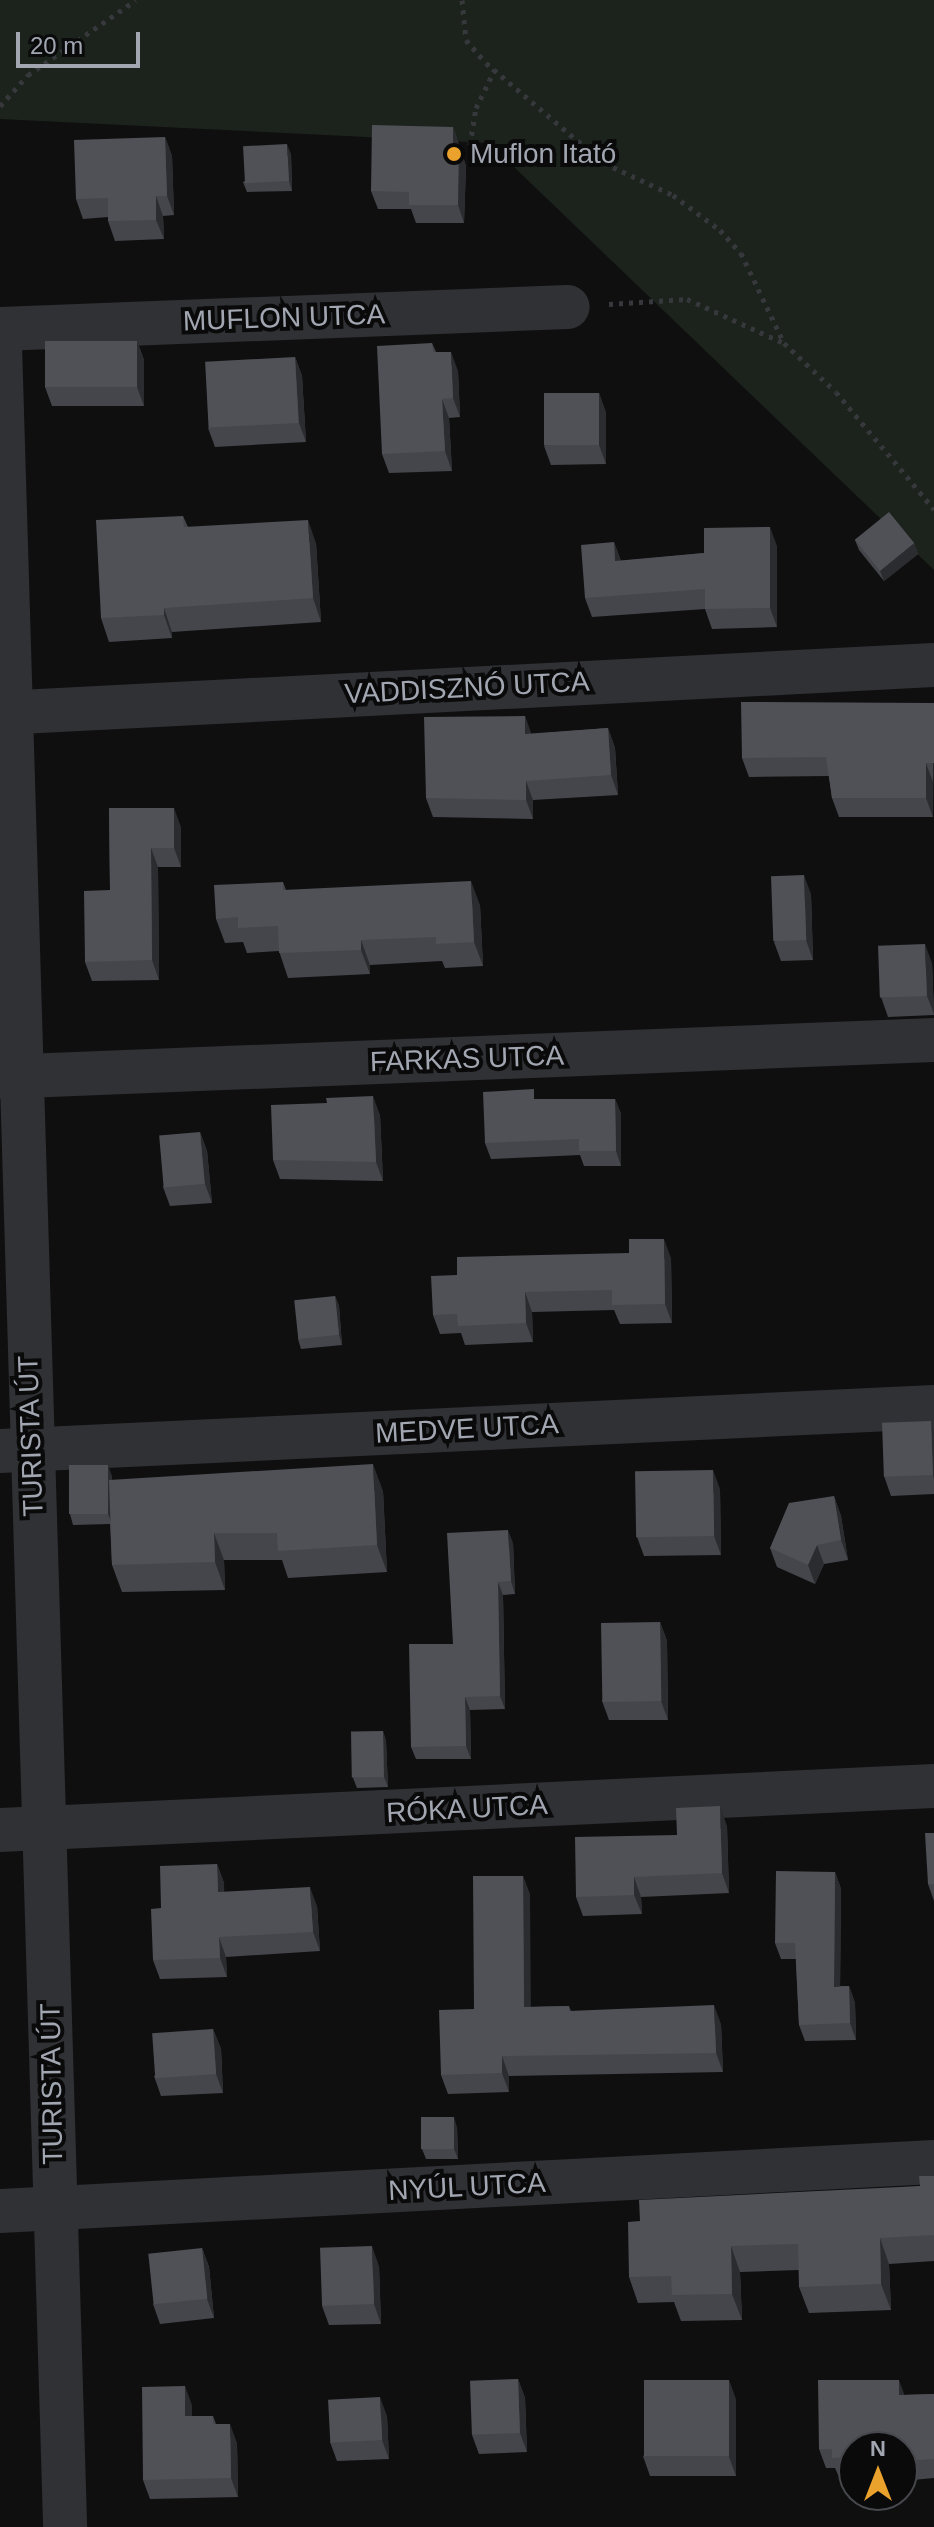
<!DOCTYPE html>
<meta charset="utf-8">
<style>
body{margin:0}
#map{position:relative;width:934px;height:2527px;overflow:hidden;background:#0f0f10;font-family:Helvetica,sans-serif}
div>[style]{position:absolute}
.green>*{inset:0;background:#1c231c}
.path>*{height:5px;margin-top:-2.5px;transform-origin:0;background:repeating-linear-gradient(90deg,#36383c 0 4px,transparent 0 10px)}
.minor>*{height:44px;margin:-22px;padding:0 22px;transform-origin:22px;border-radius:22px;background:#303135}
.wall>*{inset:0;background:#45464b}
.shaded-wall>*{inset:0;background:#2b2c2f}
.building>*{inset:0;background:#4f5156;transform-origin:0 0}
.dots>*{width:22px;height:22px;translate:-50% -50%;box-sizing:border-box;border:4px solid #0a0a0b;border-radius:50%}
span{translate:-50% -50%;white-space:nowrap;text-align:center;line-height:1.15;-webkit-text-stroke:8px #0a0a0b;paint-order:stroke}
.poi-label{font-size:28px;color:#a1a6b1}
.left{translate:0 -50%;text-align:left}
.street-label{font-size:28px;color:#a1a6b1}
.north{position:absolute;left:838px;top:2431px;width:80px;height:80px;box-sizing:border-box;background:#0a0a0b;border:2px solid #46484d;border-radius:50%;rotate:0deg;font-size:22px;font-weight:700;line-height:32px;text-align:center;color:#a1a6b1}
.north::after{content:'';display:block;margin:auto;width:28px;height:36px;background:#eaa22d;clip-path:polygon(50% 0,100% 100%,50% 72%,0 100%)}
.scale{position:absolute;left:16px;top:32px;width:124px;height:36px;box-sizing:border-box;border:4px solid #a1a6b1;border-top:0;padding-left:10px;font-size:24px;line-height:28px;white-space:nowrap;color:#a1a6b1;-webkit-text-stroke:6px #0a0a0b;paint-order:stroke}
</style>
<div id="map">
<div class="green">
<div style="clip-path:polygon(0 0,934px 0,934px 570px,489px 143px,0 119px)"></div>
</div>
<div class="path">
<div style="left:462px;top:0;width:40px;rotate:84.3deg"></div>
<div style="left:466px;top:40px;width:30px;rotate:49deg"></div>
<div style="left:486px;top:63px;width:155px;rotate:40.3deg"></div>
<div style="left:604px;top:163px;width:76px;rotate:24.9deg"></div>
<div style="left:673px;top:195px;width:59px;rotate:36.7deg"></div>
<div style="left:720px;top:230px;width:31px;rotate:48deg"></div>
<div style="left:741px;top:253px;width:100px;rotate:64.5deg"></div>
<div style="left:784px;top:343px;width:71px;rotate:43.3deg"></div>
<div style="left:836px;top:392px;width:153px;rotate:50.1deg"></div>
<div style="left:0;top:106px;width:42px;rotate:-47.9deg"></div>
<div style="left:28px;top:75px;width:131px;rotate:-34.8deg"></div>
<div style="left:470px;top:145px;width:37px;rotate:-81deg"></div>
<div style="left:476px;top:108px;width:43px;rotate:-64deg"></div>
<div style="left:609px;top:304px;width:78px;rotate:-3.7deg"></div>
<div style="left:687px;top:299px;width:104px;rotate:24.4deg"></div>
</div>
<div class="minor">
<div style="left:0;top:329px;width:568px;rotate:-2.22deg"></div>
<div style="left:0;top:345px;width:2183px;rotate:88.29deg"></div>
<div style="left:0;top:713px;width:935px;rotate:-2.94deg"></div>
<div style="left:0;top:1077px;width:935px;rotate:-2.27deg"></div>
<div style="left:0;top:1451px;width:935px;rotate:-2.7deg"></div>
<div style="left:0;top:1830px;width:935px;rotate:-2.7deg"></div>
<div style="left:0;top:2211px;width:935px;rotate:-3deg"></div>
</div>
<div class="wall">
<div style="clip-path:polygon(453px 127px,466px 166px,464px 223px,416px 223px,411px 209px,378px 209px,371px 191px)"></div>
<div style="clip-path:polygon(165px 137px,172px 156px,174px 215px,163px 216px,164px 239px,115px 241px,108px 221px,108px 217px,83px 219px,76px 199px)"></div>
<div style="clip-path:polygon(291px 154px,292px 191px,247px 192px,243px 182px)"></div>
<div style="clip-path:polygon(137px 341px,144px 360px,144px 406px,52px 406px,45px 387px)"></div>
<div style="clip-path:polygon(432px 343px,436px 352px,458px 371px,460px 417px,449px 418px,452px 471px,389px 473px,382px 454px)"></div>
<div style="clip-path:polygon(295px 357px,302px 376px,306px 442px,215px 447px,208px 428px)"></div>
<div style="clip-path:polygon(599px 393px,606px 413px,606px 464px,551px 465px,544px 446px)"></div>
<div style="clip-path:polygon(183px 516px,188px 527px,316px 543px,321px 622px,172px 632px,172px 638px,109px 642px,101px 618px)"></div>
<div style="clip-path:polygon(855px 540px,914px 543px,918px 554px,884px 581px,859px 550px)"></div>
<div style="clip-path:polygon(614px 542px,621px 561px,777px 546px,777px 627px,712px 629px,705px 609px,592px 617px,585px 598px)"></div>
<div style="clip-path:polygon(934px 703px,933px 817px,839px 817px,832px 798px,829px 776px,749px 777px,742px 758px)"></div>
<div style="clip-path:polygon(525px 716px,531px 734px,608px 728px,615px 748px,618px 795px,533px 800px,533px 819px,433px 817px,426px 798px)"></div>
<div style="clip-path:polygon(109px 808px,181px 827px,181px 867px,158px 867px,159px 980px,92px 981px,85px 962px,110px 890px)"></div>
<div style="clip-path:polygon(283px 882px,286px 890px,480px 905px,483px 966px,445px 968px,442px 961px,370px 965px,370px 974px,288px 978px,279px 951px,247px 953px,243px 942px,225px 943px,216px 919px)"></div>
<div style="clip-path:polygon(811px 894px,813px 960px,781px 961px,774px 942px)"></div>
<div style="clip-path:polygon(932px 963px,934px 1015px,888px 1017px,881px 997px)"></div>
<div style="clip-path:polygon(538px 1099px,615px 1099px,621px 1114px,621px 1166px,584px 1166px,580px 1155px,491px 1159px,485px 1143px)"></div>
<div style="clip-path:polygon(380px 1115px,383px 1181px,280px 1179px,273px 1160px)"></div>
<div style="clip-path:polygon(200px 1132px,207px 1151px,212px 1203px,170px 1206px,163px 1187px)"></div>
<div style="clip-path:polygon(671px 1258px,672px 1323px,620px 1324px,614px 1310px,532px 1312px,533px 1342px,465px 1345px,461px 1333px,440px 1334px,433px 1315px,457px 1275px)"></div>
<div style="clip-path:polygon(335px 1296px,339px 1306px,342px 1345px,301px 1349px,298px 1339px)"></div>
<div style="clip-path:polygon(931px 1421px,934px 1430px,934px 1494px,891px 1496px,884px 1476px)"></div>
<div style="clip-path:polygon(112px 1476px,112px 1480px,383px 1491px,387px 1572px,288px 1578px,282px 1560px,224px 1560px,225px 1590px,122px 1592px,112px 1565px,110px 1524px,73px 1525px,70px 1514px)"></div>
<div style="clip-path:polygon(720px 1489px,721px 1555px,644px 1556px,637px 1537px)"></div>
<div style="clip-path:polygon(834px 1496px,841px 1516px,848px 1560px,824px 1564px,815px 1584px,777px 1567px,770px 1548px)"></div>
<div style="clip-path:polygon(513px 1543px,515px 1594px,503px 1595px,505px 1709px,470px 1710px,471px 1759px,416px 1759px,411px 1747px,453px 1644px)"></div>
<div style="clip-path:polygon(660px 1622px,667px 1641px,668px 1720px,609px 1720px,602px 1701px)"></div>
<div style="clip-path:polygon(383px 1731px,386px 1741px,388px 1787px,357px 1788px,353px 1778px)"></div>
<div style="clip-path:polygon(727px 1826px,729px 1893px,641px 1897px,642px 1914px,583px 1916px,576px 1897px)"></div>
<div style="clip-path:polygon(934px 1833px,934px 1901px,928px 1884px)"></div>
<div style="clip-path:polygon(217px 1864px,224px 1883px,224px 1892px,317px 1906px,320px 1951px,226px 1957px,227px 1977px,160px 1979px,153px 1960px,161px 1908px)"></div>
<div style="clip-path:polygon(835px 1872px,841px 1889px,840px 1986px,849px 1986px,855px 2003px,856px 2040px,805px 2041px,799px 2025px,796px 1959px,781px 1959px,775px 1943px)"></div>
<div style="clip-path:polygon(523px 1876px,530px 1895px,530px 2007px,569px 2006px,571px 2011px,721px 2024px,723px 2072px,509px 2076px,509px 2092px,448px 2094px,441px 2075px,474px 2009px)"></div>
<div style="clip-path:polygon(213px 2029px,221px 2049px,223px 2093px,161px 2096px,154px 2076px)"></div>
<div style="clip-path:polygon(457px 2127px,458px 2159px,426px 2159px,422px 2149px)"></div>
<div style="clip-path:polygon(934px 2176px,934px 2261px,889px 2264px,891px 2310px,809px 2313px,799px 2287px,799px 2270px,740px 2272px,742px 2320px,681px 2321px,674px 2302px,638px 2303px,629px 2277px,640px 2221px,920px 2186px)"></div>
<div style="clip-path:polygon(202px 2248px,209px 2267px,214px 2318px,160px 2324px,153px 2304px)"></div>
<div style="clip-path:polygon(379px 2266px,381px 2324px,329px 2325px,322px 2306px)"></div>
<div style="clip-path:polygon(518px 2379px,525px 2398px,527px 2452px,479px 2454px,472px 2435px)"></div>
<div style="clip-path:polygon(934px 2394px,934px 2478px,902px 2481px,902px 2447px,854px 2447px,854px 2477px,839px 2477px,835px 2468px,826px 2468px,819px 2449px,905px 2395px)"></div>
<div style="clip-path:polygon(736px 2399px,736px 2476px,650px 2476px,643px 2456px)"></div>
<div style="clip-path:polygon(192px 2405px,192px 2416px,213px 2416px,216px 2424px,237px 2443px,238px 2497px,150px 2499px,143px 2480px)"></div>
<div style="clip-path:polygon(387px 2416px,389px 2459px,337px 2461px,330px 2442px)"></div>
</div>
<div class="shaded-wall">
<div style="clip-path:polygon(453px 127px,466px 166px,464px 223px,458px 205px,453px 148px)"></div>
<div style="clip-path:polygon(165px 137px,172px 156px,174px 215px,167px 196px)"></div>
<div style="clip-path:polygon(287px 144px,291px 154px,292px 191px,289px 181px)"></div>
<div style="clip-path:polygon(156px 196px,163px 216px,164px 239px,156px 220px)"></div>
<div style="clip-path:polygon(137px 341px,144px 360px,144px 406px,137px 387px)"></div>
<div style="clip-path:polygon(451px 352px,458px 371px,460px 417px,453px 398px)"></div>
<div style="clip-path:polygon(295px 357px,302px 376px,306px 442px,299px 423px)"></div>
<div style="clip-path:polygon(599px 393px,606px 413px,606px 464px,599px 445px)"></div>
<div style="clip-path:polygon(442px 399px,449px 418px,452px 471px,445px 451px)"></div>
<div style="clip-path:polygon(308px 520px,316px 543px,321px 622px,313px 598px)"></div>
<div style="clip-path:polygon(770px 527px,777px 546px,777px 627px,770px 608px)"></div>
<div style="clip-path:polygon(614px 542px,621px 561px,615px 561px)"></div>
<div style="clip-path:polygon(914px 543px,918px 554px,884px 581px,880px 571px)"></div>
<div style="clip-path:polygon(164px 608px,172px 632px,172px 638px,164px 615px)"></div>
<div style="clip-path:polygon(525px 716px,532px 736px,525px 734px)"></div>
<div style="clip-path:polygon(608px 728px,615px 748px,618px 795px,611px 775px)"></div>
<div style="clip-path:polygon(926px 763px,933px 782px,933px 817px,926px 798px)"></div>
<div style="clip-path:polygon(526px 781px,533px 800px,533px 819px,526px 800px)"></div>
<div style="clip-path:polygon(174px 808px,181px 827px,181px 867px,174px 848px)"></div>
<div style="clip-path:polygon(151px 848px,158px 867px,159px 980px,152px 960px)"></div>
<div style="clip-path:polygon(804px 875px,811px 894px,813px 960px,806px 940px)"></div>
<div style="clip-path:polygon(471px 881px,480px 905px,483px 966px,474px 942px)"></div>
<div style="clip-path:polygon(361px 940px,370px 965px,370px 974px,361px 950px)"></div>
<div style="clip-path:polygon(925px 944px,932px 963px,934px 1014px,927px 996px)"></div>
<div style="clip-path:polygon(373px 1096px,380px 1115px,383px 1181px,376px 1162px)"></div>
<div style="clip-path:polygon(615px 1099px,621px 1114px,621px 1166px,616px 1151px)"></div>
<div style="clip-path:polygon(200px 1132px,207px 1151px,212px 1203px,205px 1184px)"></div>
<div style="clip-path:polygon(664px 1239px,671px 1258px,672px 1323px,665px 1304px)"></div>
<div style="clip-path:polygon(525px 1292px,532px 1312px,533px 1342px,526px 1323px)"></div>
<div style="clip-path:polygon(335px 1296px,339px 1306px,342px 1345px,339px 1335px)"></div>
<div style="clip-path:polygon(931px 1421px,934px 1430px,934px 1479px,933px 1475px)"></div>
<div style="clip-path:polygon(373px 1464px,383px 1491px,387px 1572px,377px 1545px)"></div>
<div style="clip-path:polygon(108px 1465px,112px 1476px,112px 1524px,108px 1514px)"></div>
<div style="clip-path:polygon(713px 1470px,720px 1489px,721px 1555px,714px 1536px)"></div>
<div style="clip-path:polygon(834px 1496px,841px 1516px,848px 1560px,841px 1540px)"></div>
<div style="clip-path:polygon(508px 1530px,513px 1543px,515px 1594px,511px 1581px)"></div>
<div style="clip-path:polygon(214px 1533px,224px 1560px,225px 1590px,215px 1562px)"></div>
<div style="clip-path:polygon(817px 1545px,824px 1564px,815px 1584px,808px 1565px)"></div>
<div style="clip-path:polygon(498px 1582px,503px 1595px,505px 1709px,500px 1696px)"></div>
<div style="clip-path:polygon(660px 1622px,667px 1641px,668px 1720px,661px 1701px)"></div>
<div style="clip-path:polygon(465px 1697px,470px 1710px,471px 1759px,466px 1746px)"></div>
<div style="clip-path:polygon(383px 1731px,386px 1741px,388px 1787px,384px 1777px)"></div>
<div style="clip-path:polygon(720px 1806px,727px 1826px,729px 1893px,722px 1873px)"></div>
<div style="clip-path:polygon(217px 1864px,224px 1883px,225px 1912px,218px 1892px)"></div>
<div style="clip-path:polygon(835px 1872px,841px 1889px,840px 2003px,834px 1987px)"></div>
<div style="clip-path:polygon(523px 1876px,530px 1895px,531px 2027px,524px 2007px)"></div>
<div style="clip-path:polygon(634px 1877px,641px 1897px,642px 1914px,634px 1895px)"></div>
<div style="clip-path:polygon(310px 1887px,317px 1906px,320px 1951px,313px 1932px)"></div>
<div style="clip-path:polygon(219px 1937px,226px 1957px,227px 1977px,220px 1958px)"></div>
<div style="clip-path:polygon(849px 1986px,855px 2003px,856px 2040px,850px 2023px)"></div>
<div style="clip-path:polygon(714px 2005px,721px 2024px,723px 2072px,716px 2053px)"></div>
<div style="clip-path:polygon(213px 2029px,221px 2049px,223px 2093px,216px 2074px)"></div>
<div style="clip-path:polygon(502px 2056px,509px 2076px,509px 2092px,502px 2073px)"></div>
<div style="clip-path:polygon(454px 2117px,457px 2127px,458px 2159px,454px 2149px)"></div>
<div style="clip-path:polygon(880px 2238px,889px 2264px,891px 2310px,881px 2284px)"></div>
<div style="clip-path:polygon(372px 2246px,379px 2266px,381px 2324px,374px 2304px)"></div>
<div style="clip-path:polygon(731px 2246px,740px 2272px,742px 2320px,732px 2294px)"></div>
<div style="clip-path:polygon(202px 2248px,209px 2267px,214px 2318px,207px 2299px)"></div>
<div style="clip-path:polygon(518px 2379px,525px 2398px,527px 2452px,520px 2433px)"></div>
<div style="clip-path:polygon(729px 2380px,736px 2399px,736px 2476px,729px 2457px)"></div>
<div style="clip-path:polygon(899px 2380px,906px 2399px,899px 2395px)"></div>
<div style="clip-path:polygon(185px 2386px,192px 2405px,192px 2436px,185px 2416px)"></div>
<div style="clip-path:polygon(380px 2397px,387px 2416px,389px 2459px,382px 2440px)"></div>
<div style="clip-path:polygon(230px 2424px,237px 2443px,238px 2497px,231px 2478px)"></div>
</div>
<div class="building">
<div style="clip-path:polygon(372px 125px,453px 127px,453px 148px,459px 148px,458px 205px,409px 205px,409px 192px,371px 191px)"></div>
<div style="clip-path:polygon(165px 137px,167px 196px,156px 196px,156px 220px,108px 221px,108px 198px,76px 199px,74px 140px)"></div>
<div style="left:287px;top:144px;width:37px;height:44px;rotate:87deg"></div>
<div style="left:45px;top:341px;width:92px;height:46px"></div>
<div style="clip-path:polygon(432px 343px,433px 352px,451px 352px,453px 398px,442px 399px,445px 451px,382px 454px,377px 346px)"></div>
<div style="left:295px;top:357px;width:66px;height:90px;rotate:87deg"></div>
<div style="left:599px;top:393px;width:52px;height:55px;rotate:90deg"></div>
<div style="left:889px;top:512px;width:40px;height:44px;rotate:51deg"></div>
<div style="clip-path:polygon(183px 516px,184px 527px,308px 520px,313px 598px,164px 608px,164px 615px,101px 618px,96px 520px)"></div>
<div style="clip-path:polygon(770px 527px,770px 608px,705px 609px,705px 589px,585px 598px,581px 545px,614px 542px,615px 561px,704px 553px,704px 528px)"></div>
<div style="clip-path:polygon(741px 702px,934px 703px,934px 763px,926px 763px,926px 798px,832px 798px,826px 757px,742px 758px)"></div>
<div style="clip-path:polygon(525px 716px,525px 734px,608px 728px,611px 775px,526px 781px,526px 800px,426px 798px,424px 717px)"></div>
<div style="clip-path:polygon(109px 808px,174px 808px,174px 848px,151px 848px,152px 960px,85px 962px,84px 891px,110px 890px)"></div>
<div style="left:804px;top:875px;width:65px;height:33px;rotate:88deg"></div>
<div style="clip-path:polygon(471px 881px,474px 942px,436px 944px,436px 937px,361px 940px,361px 950px,279px 953px,278px 926px,238px 928px,238px 917px,216px 919px,214px 885px,283px 882px,283px 890px)"></div>
<div style="left:925px;top:944px;width:52px;height:47px;rotate:88deg"></div>
<div style="clip-path:polygon(534px 1089px,534px 1099px,615px 1099px,616px 1151px,579px 1151px,579px 1139px,485px 1143px,483px 1092px)"></div>
<div style="clip-path:polygon(373px 1096px,376px 1162px,273px 1160px,271px 1105px,327px 1103px,326px 1098px)"></div>
<div style="left:200px;top:1132px;width:52px;height:41px;rotate:85deg"></div>
<div style="clip-path:polygon(629px 1239px,664px 1239px,665px 1304px,612px 1305px,612px 1290px,525px 1292px,526px 1323px,458px 1326px,457px 1314px,433px 1315px,431px 1276px,457px 1275px,457px 1257px,629px 1253px)"></div>
<div style="left:335px;top:1296px;width:39px;height:41px;rotate:84deg"></div>
<div style="left:931px;top:1421px;width:54px;height:49px;rotate:88deg"></div>
<div style="clip-path:polygon(373px 1464px,377px 1545px,278px 1551px,277px 1533px,214px 1533px,215px 1562px,112px 1565px,109px 1480px)"></div>
<div style="left:108px;top:1465px;width:49px;height:39px;rotate:90deg"></div>
<div style="left:713px;top:1470px;width:66px;height:78px;rotate:89deg"></div>
<div style="clip-path:polygon(834px 1496px,841px 1540px,817px 1545px,808px 1565px,770px 1548px,789px 1503px)"></div>
<div style="clip-path:polygon(508px 1530px,511px 1581px,498px 1582px,500px 1696px,465px 1697px,466px 1746px,411px 1747px,409px 1644px,453px 1644px,447px 1533px)"></div>
<div style="left:660px;top:1622px;width:79px;height:59px;rotate:89deg"></div>
<div style="left:383px;top:1731px;width:46px;height:32px;rotate:89deg"></div>
<div style="clip-path:polygon(720px 1806px,722px 1873px,634px 1877px,634px 1895px,576px 1897px,575px 1837px,677px 1835px,676px 1808px)"></div>
<div style="clip-path:polygon(925px 1833px,934px 1833px,934px 1884px,928px 1884px)"></div>
<div style="clip-path:polygon(217px 1864px,218px 1892px,310px 1887px,313px 1932px,219px 1937px,220px 1958px,153px 1960px,151px 1909px,161px 1908px,160px 1866px)"></div>
<div style="clip-path:polygon(776px 1871px,835px 1872px,834px 1987px,849px 1986px,850px 2023px,799px 2025px,795px 1943px,775px 1943px)"></div>
<div style="clip-path:polygon(473px 1876px,523px 1876px,524px 2007px,569px 2006px,569px 2011px,714px 2005px,716px 2053px,502px 2056px,502px 2073px,441px 2075px,439px 2010px,474px 2009px)"></div>
<div style="left:213px;top:2029px;width:45px;height:61px;rotate:86deg"></div>
<div style="left:421px;top:2117px;width:33px;height:32px"></div>
<div style="clip-path:polygon(919px 2176px,934px 2176px,934px 2235px,880px 2238px,881px 2284px,799px 2287px,798px 2244px,731px 2246px,732px 2294px,672px 2295px,671px 2276px,629px 2277px,628px 2222px,640px 2221px,639px 2200px,920px 2186px)"></div>
<div style="left:372px;top:2246px;width:58px;height:52px;rotate:88deg"></div>
<div style="left:202px;top:2248px;width:51px;height:54px;rotate:84deg"></div>
<div style="left:518px;top:2379px;width:54px;height:48px;rotate:88deg"></div>
<div style="left:644px;top:2380px;width:85px;height:76px"></div>
<div style="clip-path:polygon(818px 2380px,899px 2380px,899px 2395px,934px 2394px,934px 2459px,902px 2461px,902px 2447px,854px 2447px,854px 2457px,832px 2458px,832px 2449px,819px 2449px)"></div>
<div style="clip-path:polygon(185px 2386px,185px 2416px,213px 2416px,213px 2424px,230px 2424px,231px 2478px,143px 2480px,142px 2387px)"></div>
<div style="left:380px;top:2397px;width:43px;height:52px;rotate:87deg"></div>
</div>
<div class="dots">
<div style="left:454px;top:154px;background:#eaa22d"></div>
</div>
<div class="poi-label">
<span class="left" style="left:470px;top:154px">Muflon Itató</span>
</div>
<div class="street-label">
<span style="left:284px;top:318px;rotate:-2deg">MUFLON UTCA</span>
<span style="left:467px;top:688px;rotate:-3deg">VADDISZNÓ UTCA</span>
<span style="left:467px;top:1059px;rotate:-2deg">FARKAS UTCA</span>
<span style="left:467px;top:1429px;rotate:-3deg">MEDVE UTCA</span>
<span style="left:31px;top:1436px;rotate:-92deg">TURISTA ÚT</span>
<span style="left:467px;top:1809px;rotate:-3deg">RÓKA UTCA</span>
<span style="left:52px;top:2084px;rotate:-91deg">TURISTA ÚT</span>
<span style="left:467px;top:2187px;rotate:-3deg">NYÚL UTCA</span>
</div>
<div class="north">N</div>
<div class="scale">20 m</div>
</div>
